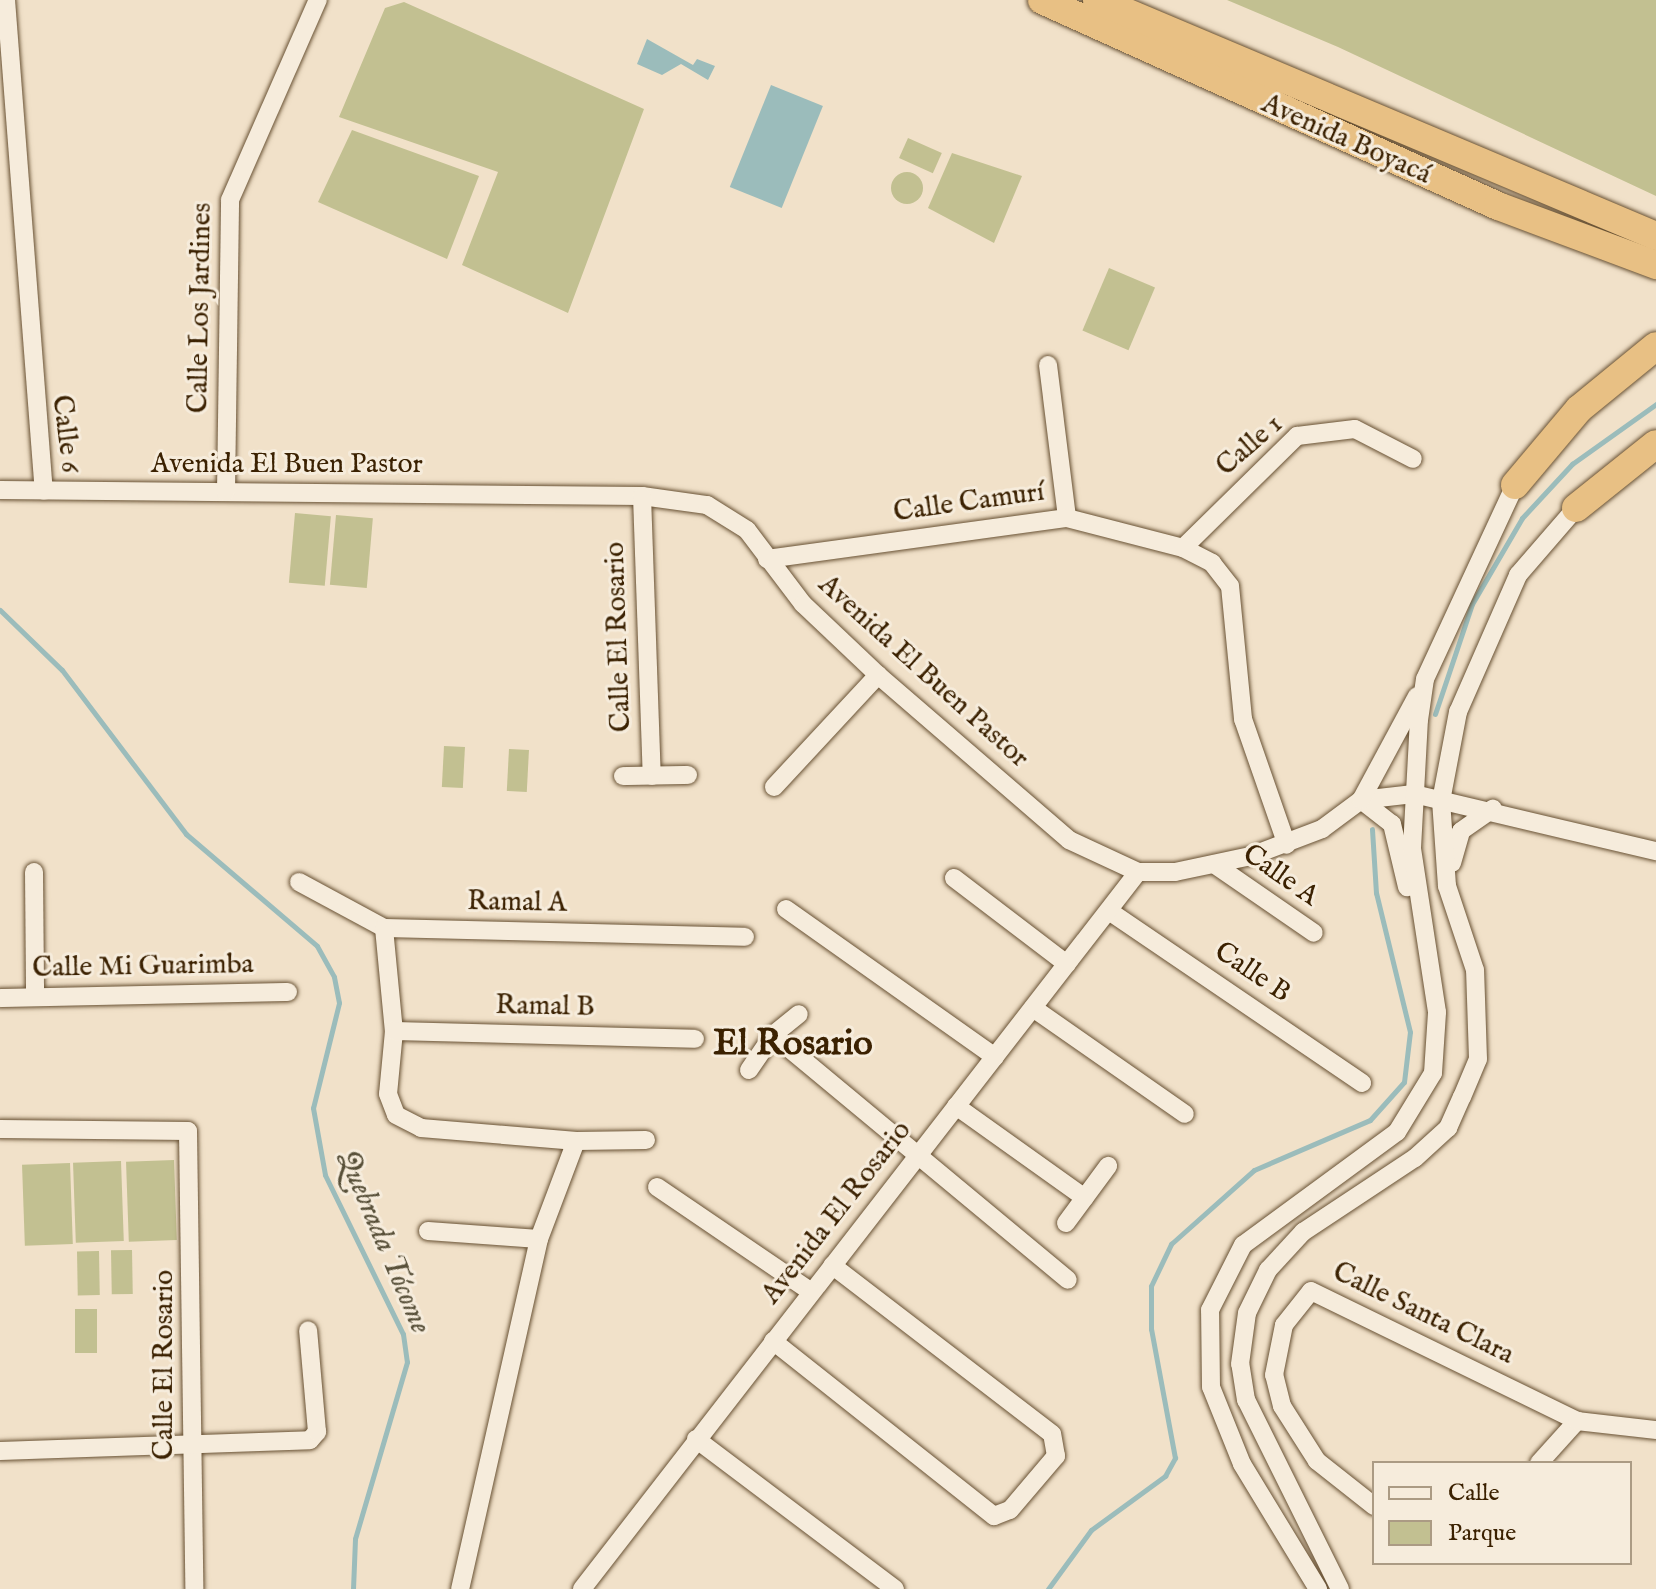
<!DOCTYPE html>
<meta charset="utf-8">
<style>
body{margin:0}
#map{position:relative;width:1656px;height:1589px;overflow:hidden;background:#f1e1c9;font-family:"IM FELL English",serif}
div>[style]{position:absolute}
.green>*{inset:0;background:#c2c091;transform-origin:0 0}
.round{border-radius:50%}
.water>*{inset:0;background:#9bbcbb;transform-origin:0 0}
.stream>*{height:5px;margin:-2.5px;padding:0 2.5px;transform-origin:2.5px;border-radius:2.5px;background:#9bbcbb}
.roads{filter:drop-shadow(0 0 2px #685133) drop-shadow(0 0 2px #685133)}
.minor>*{height:18px;margin:-9px;padding:0 9px;transform-origin:9px;border-radius:9px;background:#f6ecdc}
.highway>*{height:28px;margin:-14px;padding:0 14px;transform-origin:14px;border-radius:14px;background:#e8c084}
span{translate:-50% -50%;white-space:nowrap;text-align:center;line-height:1.15;-webkit-text-stroke:6px #f6ecdc;paint-order:stroke}
.street-label{font-size:28px;color:#3b2101}
.water-label{font-size:30px;color:#585039;font-style:italic}
.district-label{font-size:36px;color:#3b2101;font-weight:700}
.legend{position:absolute;left:1372px;top:1461px;width:260px;height:104px;box-sizing:border-box;background:#f6ecdc;border:2px solid #ab9b84;margin:0;padding:10px 14px;list-style:none;font-size:24px;color:#3b2101}
.legend li{display:flex;align-items:center;gap:16px;height:40px}
.legend b{width:40px;border:2px solid #ab9b84}
</style>
<div id="map">
<div class="green">
<div style="clip-path:polygon(1227px 0,1656px 0,1656px 196px,1338px 47px)"></div>
<div style="clip-path:polygon(404px 2px,644px 109px,568px 313px,462px 265px,498px 172px,339px 117px,385px 8px)"></div>
<div style="clip-path:polygon(352px 130px,479px 176px,447px 259px,318px 202px)"></div>
<div style="left:908px;top:138px;width:37px;height:22px;rotate:24deg"></div>
<div style="clip-path:polygon(952px 153px,1022px 176px,994px 243px,928px 208px)"></div>
<div class="round" style="left:891px;top:172px;width:32px;height:32px"></div>
<div style="left:1109px;top:268px;width:50px;height:68px;rotate:23deg"></div>
<div style="left:295px;top:513px;width:36px;height:70px;rotate:5deg"></div>
<div style="left:336px;top:515px;width:37px;height:70px;rotate:5deg"></div>
<div style="left:444px;top:746px;width:21px;height:41px;rotate:3deg"></div>
<div style="left:509px;top:749px;width:20px;height:42px;rotate:3deg"></div>
<div style="left:174px;top:1160px;width:80px;height:48px;rotate:88deg"></div>
<div style="left:121px;top:1161px;width:80px;height:48px;rotate:88deg"></div>
<div style="left:70px;top:1163px;width:81px;height:48px;rotate:88deg"></div>
<div style="left:132px;top:1250px;width:44px;height:21px;rotate:89deg"></div>
<div style="left:99px;top:1251px;width:44px;height:22px;rotate:89deg"></div>
<div style="left:75px;top:1309px;width:22px;height:44px"></div>
</div>
<div class="water">
<div style="clip-path:polygon(647px 39px,693px 65px,697px 59px,715px 66px,708px 80px,681px 64px,662px 75px,637px 64px)"></div>
<div style="left:771px;top:85px;width:56px;height:110px;rotate:22deg"></div>
</div>
<div class="stream">
<div style="left:0;top:610px;width:86px;rotate:44.1deg"></div>
<div style="left:62px;top:670px;width:206px;rotate:52.9deg"></div>
<div style="left:186px;top:834px;width:172px;rotate:40.5deg"></div>
<div style="left:317px;top:946px;width:35px;rotate:61deg"></div>
<div style="left:334px;top:977px;width:26px;rotate:79deg"></div>
<div style="left:339px;top:1003px;width:108px;rotate:103.9deg"></div>
<div style="left:313px;top:1108px;width:68px;rotate:79.8deg"></div>
<div style="left:325px;top:1175px;width:177px;rotate:63.9deg"></div>
<div style="left:403px;top:1334px;width:28px;rotate:82deg"></div>
<div style="left:407px;top:1362px;width:184px;rotate:106.4deg"></div>
<div style="left:355px;top:1539px;width:50px;rotate:92.3deg"></div>
<div style="left:1435px;top:714px;width:116px;rotate:-71.4deg"></div>
<div style="left:1472px;top:604px;width:99px;rotate:-59.8deg"></div>
<div style="left:1522px;top:518px;width:74px;rotate:-47.2deg"></div>
<div style="left:1572px;top:464px;width:103px;rotate:-35.5deg"></div>
<div style="left:1048px;top:1589px;width:73px;rotate:-53.9deg"></div>
<div style="left:1091px;top:1530px;width:92px;rotate:-36.1deg"></div>
<div style="left:1165px;top:1476px;width:21px;rotate:-61deg"></div>
<div style="left:1175px;top:1458px;width:131px;rotate:-100.5deg"></div>
<div style="left:1151px;top:1329px;width:43px;rotate:-90deg"></div>
<div style="left:1151px;top:1286px;width:47px;rotate:-64.5deg"></div>
<div style="left:1171px;top:1244px;width:111px;rotate:-41.7deg"></div>
<div style="left:1254px;top:1170px;width:126px;rotate:-23.3deg"></div>
<div style="left:1370px;top:1120px;width:51px;rotate:-48.2deg"></div>
<div style="left:1404px;top:1082px;width:50px;rotate:-83.2deg"></div>
<div style="left:1410px;top:1032px;width:143px;rotate:-103.7deg"></div>
<div style="left:1376px;top:893px;width:64px;rotate:-93.6deg"></div>
</div>
<div class="roads">
<div class="minor">
<div style="left:6px;top:0;width:492px;rotate:85.6deg"></div>
<div style="left:1048px;top:365px;width:154px;rotate:82.9deg"></div>
<div style="left:0;top:490px;width:642px;rotate:0.54deg"></div>
<div style="left:642px;top:496px;width:66px;rotate:7.9deg"></div>
<div style="left:707px;top:505px;width:47px;rotate:32deg"></div>
<div style="left:747px;top:530px;width:93px;rotate:52.9deg"></div>
<div style="left:803px;top:604px;width:103px;rotate:43.4deg"></div>
<div style="left:878px;top:675px;width:252px;rotate:40.8deg"></div>
<div style="left:1069px;top:840px;width:76px;rotate:24.9deg"></div>
<div style="left:1138px;top:872px;width:37px"></div>
<div style="left:1175px;top:872px;width:78px;rotate:-11.9deg"></div>
<div style="left:1251px;top:856px;width:76px;rotate:-20.8deg"></div>
<div style="left:1322px;top:829px;width:49px;rotate:-36.6deg"></div>
<div style="left:1361px;top:800px;width:53px;rotate:-6.5deg"></div>
<div style="left:1414px;top:794px;width:249px;rotate:13.3deg"></div>
<div style="left:226px;top:492px;width:292px;rotate:-89.2deg"></div>
<div style="left:230px;top:200px;width:219px;rotate:-66.3deg"></div>
<div style="left:642px;top:496px;width:280px;rotate:88deg"></div>
<div style="left:1183px;top:548px;width:160px;rotate:-44.5deg"></div>
<div style="left:1297px;top:436px;width:58px;rotate:-6.9deg"></div>
<div style="left:1355px;top:429px;width:65px;rotate:27.3deg"></div>
<div style="left:767px;top:559px;width:303px;rotate:-7.8deg"></div>
<div style="left:1067px;top:518px;width:120px;rotate:14.5deg"></div>
<div style="left:1183px;top:548px;width:33px;rotate:27deg"></div>
<div style="left:1212px;top:563px;width:29px;rotate:52deg"></div>
<div style="left:1230px;top:586px;width:134px;rotate:84.4deg"></div>
<div style="left:1243px;top:719px;width:133px;rotate:70.8deg"></div>
<div style="left:623px;top:776px;width:65px;rotate:-0.9deg"></div>
<div style="left:774px;top:787px;width:153px;rotate:-47.1deg"></div>
<div style="left:1361px;top:800px;width:39px;rotate:38deg"></div>
<div style="left:1392px;top:824px;width:65px;rotate:76.6deg"></div>
<div style="left:1361px;top:800px;width:118px;rotate:-61.7deg"></div>
<div style="left:1452px;top:863px;width:33px;rotate:-74deg"></div>
<div style="left:1461px;top:831px;width:39px;rotate:-35deg"></div>
<div style="left:1214px;top:864px;width:121px;rotate:34.6deg"></div>
<div style="left:34px;top:872px;width:125px;rotate:89.5deg"></div>
<div style="left:954px;top:878px;width:142px;rotate:37.3deg"></div>
<div style="left:299px;top:882px;width:97px;rotate:28.4deg"></div>
<div style="left:384px;top:928px;width:361px;rotate:1.4deg"></div>
<div style="left:786px;top:909px;width:256px;rotate:35.3deg"></div>
<div style="left:1109px;top:911px;width:306px;rotate:34.2deg"></div>
<div style="left:384px;top:928px;width:103px;rotate:84.5deg"></div>
<div style="left:394px;top:1031px;width:63px;rotate:95.4deg"></div>
<div style="left:388px;top:1094px;width:22px;rotate:69deg"></div>
<div style="left:396px;top:1115px;width:28px;rotate:27deg"></div>
<div style="left:421px;top:1128px;width:156px;rotate:4.8deg"></div>
<div style="left:576px;top:1141px;width:105px;rotate:110.7deg"></div>
<div style="left:539px;top:1239px;width:359px;rotate:102.7deg"></div>
<div style="left:0;top:998px;width:288px;rotate:-1.2deg"></div>
<div style="left:1033px;top:1008px;width:185px;rotate:34.9deg"></div>
<div style="left:394px;top:1031px;width:301px;rotate:1.5deg"></div>
<div style="left:773px;top:1035px;width:383px;rotate:39.7deg"></div>
<div style="left:749px;top:1070px;width:42px;rotate:-55.6deg"></div>
<div style="left:773px;top:1035px;width:33px;rotate:-39deg"></div>
<div style="left:956px;top:1106px;width:158px;rotate:35.5deg"></div>
<div style="left:0;top:1129px;width:188px;rotate:0.6deg"></div>
<div style="left:188px;top:1131px;width:458px;rotate:89.2deg"></div>
<div style="left:576px;top:1141px;width:70px;rotate:-0.8deg"></div>
<div style="left:657px;top:1187px;width:185px;rotate:34.2deg"></div>
<div style="left:1066px;top:1223px;width:71px;rotate:-53.6deg"></div>
<div style="left:428px;top:1231px;width:111px;rotate:4.1deg"></div>
<div style="left:773px;top:1341px;width:282px;rotate:38.4deg"></div>
<div style="left:994px;top:1516px;width:17px;rotate:-21deg"></div>
<div style="left:1010px;top:1510px;width:71px;rotate:-49.6deg"></div>
<div style="left:1056px;top:1456px;width:22px;rotate:-100deg"></div>
<div style="left:1052px;top:1434px;width:277px;rotate:-142.5deg"></div>
<div style="left:696px;top:1439px;width:249px;rotate:37deg"></div>
<div style="left:0;top:1451px;width:310px;rotate:-2deg"></div>
<div style="left:310px;top:1440px;width:11px;rotate:-49deg"></div>
<div style="left:317px;top:1432px;width:102px;rotate:-95deg"></div>
<div style="left:1539px;top:1463px;width:57px;rotate:-47.9deg"></div>
<div style="left:1374px;top:1506px;width:73px;rotate:-141.7deg"></div>
<div style="left:1317px;top:1461px;width:65px;rotate:-122.5deg"></div>
<div style="left:1282px;top:1406px;width:32px;rotate:-104deg"></div>
<div style="left:1274px;top:1375px;width:51px;rotate:-78.7deg"></div>
<div style="left:1284px;top:1325px;width:43px;rotate:-51.5deg"></div>
<div style="left:1311px;top:1291px;width:296px;rotate:26deg"></div>
<div style="left:1577px;top:1421px;width:80px;rotate:6.5deg"></div>
<div style="left:582px;top:1589px;width:907px;rotate:-52.21deg"></div>
<div style="left:1318px;top:1589px;width:146px;rotate:-121.3deg"></div>
<div style="left:1242px;top:1464px;width:83px;rotate:-111.9deg"></div>
<div style="left:1211px;top:1387px;width:77px;rotate:-90.7deg"></div>
<div style="left:1210px;top:1310px;width:73px;rotate:-63.1deg"></div>
<div style="left:1243px;top:1245px;width:191px;rotate:-36.3deg"></div>
<div style="left:1397px;top:1132px;width:69px;rotate:-58.6deg"></div>
<div style="left:1433px;top:1073px;width:61px;rotate:-86.2deg"></div>
<div style="left:1437px;top:1012px;width:166px;rotate:-98.7deg"></div>
<div style="left:1412px;top:848px;width:128px;rotate:-86.9deg"></div>
<div style="left:1419px;top:720px;width:41px;rotate:-81.7deg"></div>
<div style="left:1425px;top:679px;width:214px;rotate:-65.1deg"></div>
<div style="left:1340px;top:1589px;width:211px;rotate:-116.4deg"></div>
<div style="left:1246px;top:1400px;width:36px;rotate:-99deg"></div>
<div style="left:1240px;top:1364px;width:51px;rotate:-82.2deg"></div>
<div style="left:1247px;top:1313px;width:48px;rotate:-64deg"></div>
<div style="left:1268px;top:1270px;width:52px;rotate:-47.4deg"></div>
<div style="left:1303px;top:1232px;width:134px;rotate:-33.5deg"></div>
<div style="left:1415px;top:1158px;width:45px;rotate:-42.3deg"></div>
<div style="left:1448px;top:1128px;width:34px;rotate:-66deg"></div>
<div style="left:1462px;top:1097px;width:41px;rotate:-67.2deg"></div>
<div style="left:1478px;top:1059px;width:89px;rotate:-91.9deg"></div>
<div style="left:1475px;top:970px;width:89px;rotate:-108.4deg"></div>
<div style="left:1447px;top:886px;width:85px;rotate:-94deg"></div>
<div style="left:1441px;top:801px;width:91px;rotate:-79.2deg"></div>
<div style="left:1458px;top:712px;width:150px;rotate:-66.3deg"></div>
<div style="left:1518px;top:575px;width:89px;rotate:-49.1deg"></div>
</div>
<div class="highway">
<div style="left:1042px;top:0;width:500px;rotate:24.31deg"></div>
<div style="left:1498px;top:206px;width:169px;rotate:20.5deg"></div>
<div style="left:1097px;top:0;width:607px;rotate:22.89deg"></div>
<div style="left:1515px;top:485px;width:99px;rotate:-49.9deg"></div>
<div style="left:1579px;top:409px;width:99px;rotate:-39.3deg"></div>
<div style="left:1576px;top:508px;width:102px;rotate:-38.7deg"></div>
</div>
</div>
<div class="street-label">
<span style="left:1346px;top:140px;rotate:24deg">Avenida Boyacá</span>
<span style="left:201px;top:308px;rotate:-89deg">Calle Los Jardines</span>
<span style="left:65px;top:434px;rotate:83deg">Calle 6</span>
<span style="left:1250px;top:446px;rotate:-41deg">Calle 1</span>
<span style="left:287px;top:465px">Avenida El Buen Pastor</span>
<span style="left:969px;top:503px;rotate:-8deg">Calle Camurí</span>
<span style="left:619px;top:637px;rotate:-92deg">Calle El Rosario</span>
<span style="left:923px;top:672px;rotate:42deg">Avenida El Buen Pastor</span>
<span style="left:1280px;top:876px;rotate:35deg">Calle A</span>
<span style="left:517px;top:903px;rotate:1deg">Ramal A</span>
<span style="left:143px;top:967px;rotate:-1deg">Calle Mi Guarimba</span>
<span style="left:1252px;top:973px;rotate:34deg">Calle B</span>
<span style="left:545px;top:1007px;rotate:1deg">Ramal B</span>
<span style="left:837px;top:1213px;rotate:-52deg">Avenida El Rosario</span>
<span style="left:1423px;top:1314px;rotate:26deg">Calle Santa Clara</span>
<span style="left:165px;top:1365px;rotate:-90deg">Calle El Rosario</span>
</div>
<div class="water-label">
<span style="left:383px;top:1242px;rotate:67deg">Quebrada Tócome</span>
</div>
<div class="district-label">
<span style="left:793px;top:1045px">El Rosario</span>
</div>
<ul class="legend">
<li><b style="height:10px;background:#f6ecdc"></b>Calle</li>
<li><b style="height:22px;background:#c2c091"></b>Parque</li>
</ul>
</div>
